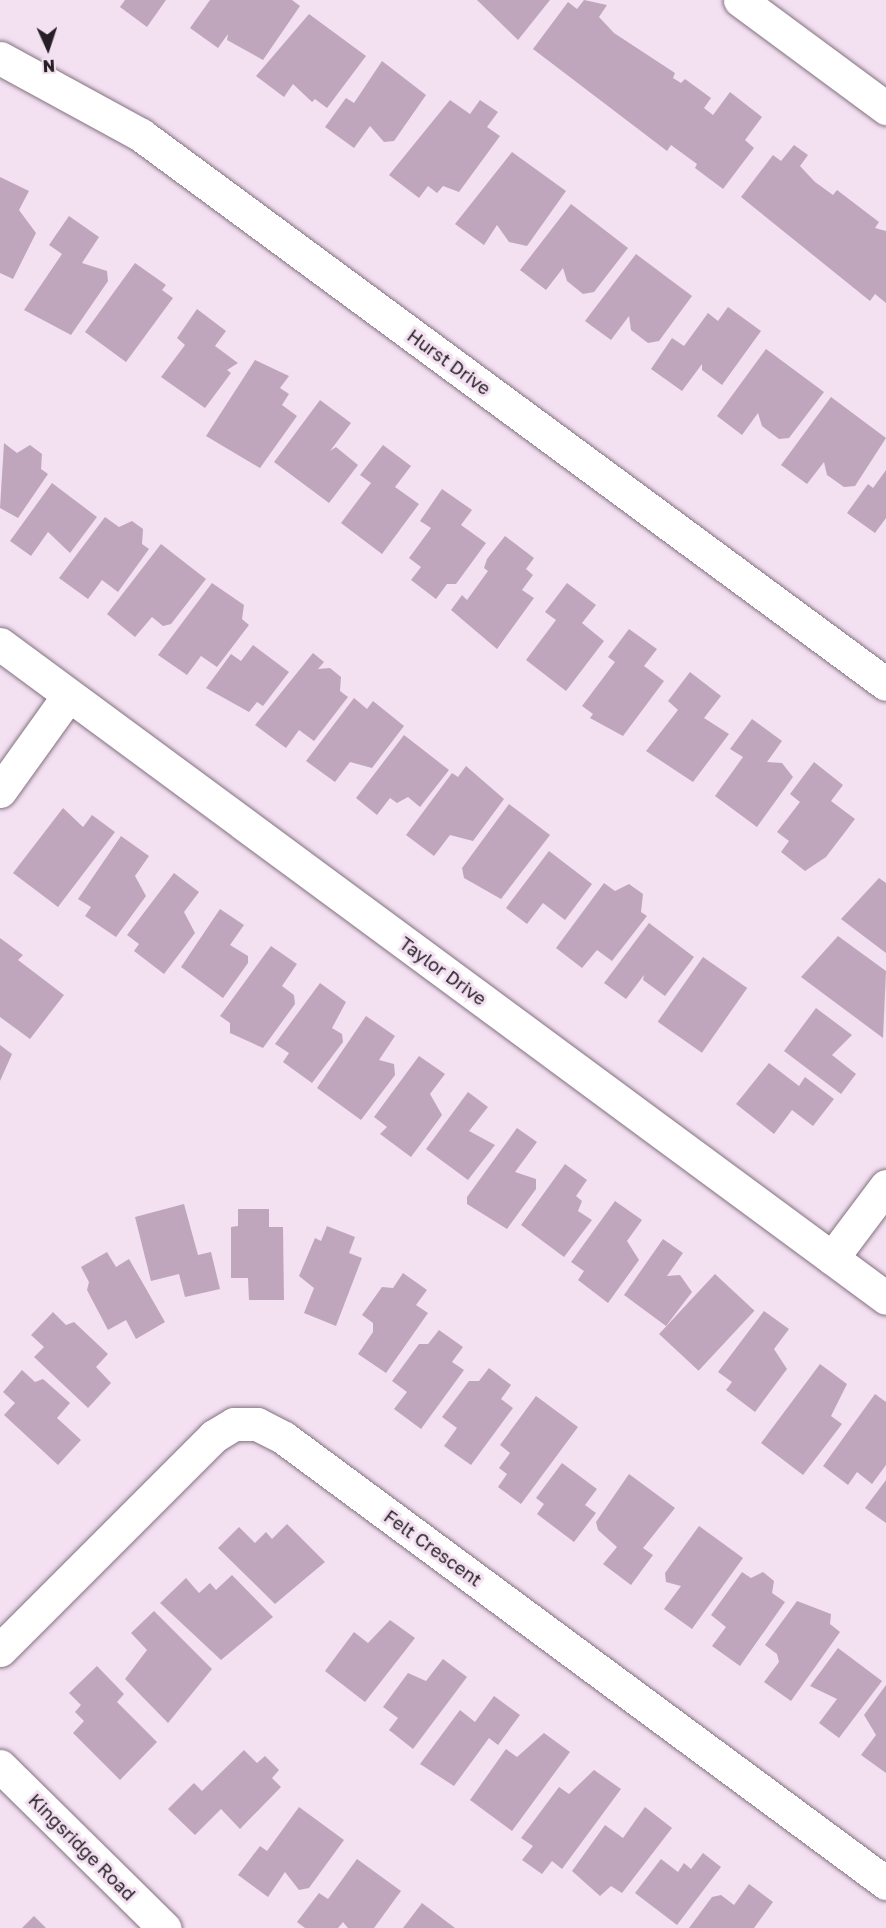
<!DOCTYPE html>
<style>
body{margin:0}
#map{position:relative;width:886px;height:1928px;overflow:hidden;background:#f3e0f1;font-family:"Golos Text",sans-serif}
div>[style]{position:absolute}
.building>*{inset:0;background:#c0a6bd;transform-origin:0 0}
.roads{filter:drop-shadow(0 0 2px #837281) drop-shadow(0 0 2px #837281)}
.street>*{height:33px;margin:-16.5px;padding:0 16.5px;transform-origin:16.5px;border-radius:16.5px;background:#fff}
.secondary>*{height:33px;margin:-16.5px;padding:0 16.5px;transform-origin:16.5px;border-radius:16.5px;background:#fff}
span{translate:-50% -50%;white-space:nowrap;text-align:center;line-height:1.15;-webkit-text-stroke:6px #f3e0f1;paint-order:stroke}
.street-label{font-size:18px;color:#262026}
.north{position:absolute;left:18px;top:18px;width:60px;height:60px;-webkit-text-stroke:4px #f3e0f1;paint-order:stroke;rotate:177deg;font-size:16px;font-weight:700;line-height:24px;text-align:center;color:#262026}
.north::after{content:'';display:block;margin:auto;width:21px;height:27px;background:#262026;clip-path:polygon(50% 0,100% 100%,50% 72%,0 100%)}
</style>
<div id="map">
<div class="building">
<div style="clip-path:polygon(125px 0,166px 0,147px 27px,120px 7px)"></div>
<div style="clip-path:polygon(210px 0,292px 0,300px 6px,263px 60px,227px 40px,228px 34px,218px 48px,190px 28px)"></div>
<div style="clip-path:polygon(477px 0,550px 0,518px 40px)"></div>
<div style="clip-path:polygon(584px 0,607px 5px,599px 17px,614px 33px,675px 73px,673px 78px,681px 83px,685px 79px,711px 98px,704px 108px,713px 115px,730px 92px,762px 117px,745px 140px,754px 148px,723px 189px,695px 168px,697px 164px,671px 145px,667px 151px,533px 49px,568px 2px,577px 9px)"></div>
<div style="clip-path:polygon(309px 14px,366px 56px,327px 108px,315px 99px,312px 102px,293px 84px,284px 97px,256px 76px)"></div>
<div style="clip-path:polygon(382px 61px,426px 95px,394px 141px,384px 142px,370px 126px,354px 148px,325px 127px,346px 98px,354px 103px)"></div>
<div style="clip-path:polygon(450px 100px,470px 114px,480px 100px,498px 112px,487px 127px,500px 136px,459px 192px,443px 186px,437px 193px,428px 186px,419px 198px,389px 175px)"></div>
<div style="clip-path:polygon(794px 145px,808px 155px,800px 166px,815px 182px,833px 195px,837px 190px,879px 222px,875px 228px,886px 231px,886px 303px,875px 294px,870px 301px,741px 197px,773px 155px,781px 161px)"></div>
<div style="clip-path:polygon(512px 152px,566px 191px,527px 246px,509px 242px,497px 225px,484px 245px,455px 224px)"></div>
<div style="clip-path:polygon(0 177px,29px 191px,19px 210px,36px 233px,13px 279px,0 273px)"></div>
<div style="clip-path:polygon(571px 204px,628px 248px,594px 292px,583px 294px,567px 281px,563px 268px,546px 290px,520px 270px)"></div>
<div style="clip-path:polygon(69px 216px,99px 237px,82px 263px,107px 271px,108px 281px,71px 335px,24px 310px,62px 254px,49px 245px)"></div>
<div style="clip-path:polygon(636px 254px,692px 296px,659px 341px,648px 343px,631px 330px,629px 316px,611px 340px,585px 321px)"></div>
<div style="clip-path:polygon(135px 263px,166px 285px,162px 290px,173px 298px,126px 362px,85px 332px)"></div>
<div style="clip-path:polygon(728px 307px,761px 331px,722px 385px,702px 370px,702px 364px,682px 391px,651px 369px,672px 338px,684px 346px,708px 313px,718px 321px)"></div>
<div style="clip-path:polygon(197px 309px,226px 331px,215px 346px,238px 363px,227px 370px,231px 373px,205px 408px,161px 377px,185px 345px,177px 338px)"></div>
<div style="clip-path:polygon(766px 349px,824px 392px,789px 438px,779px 439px,762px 426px,758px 413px,742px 435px,717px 416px)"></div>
<div style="clip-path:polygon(255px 360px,289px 376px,280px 388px,289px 394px,282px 405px,297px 416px,260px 468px,206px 436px)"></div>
<div style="clip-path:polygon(831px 397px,886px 438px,855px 486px,844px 487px,827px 475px,824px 462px,807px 484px,781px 465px)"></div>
<div style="clip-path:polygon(320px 400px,351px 423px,330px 451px,336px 447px,358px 465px,329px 503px,274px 462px)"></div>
<div style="clip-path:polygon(4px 443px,17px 453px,30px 445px,42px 454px,41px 469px,48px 474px,18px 518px,0 508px)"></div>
<div style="clip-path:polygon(383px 445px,411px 466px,395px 487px,419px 504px,382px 554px,341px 523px,371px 483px,360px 475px)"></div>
<div style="clip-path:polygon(886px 470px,886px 518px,875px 533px,847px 513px,868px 484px,873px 488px)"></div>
<div style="clip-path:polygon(52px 483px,97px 517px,70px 553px,48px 532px,31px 556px,10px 541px)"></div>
<div style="clip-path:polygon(442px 489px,472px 510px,461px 525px,486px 543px,456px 584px,447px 584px,436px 599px,411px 580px,421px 567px,409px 558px,431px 528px,420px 521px)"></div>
<div style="clip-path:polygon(105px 517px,119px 527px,132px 521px,143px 529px,142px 544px,149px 549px,118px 592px,102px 580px,88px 599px,59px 578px)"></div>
<div style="clip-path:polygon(505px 536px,534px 558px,526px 569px,533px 575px,522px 590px,534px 598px,497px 649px,451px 610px,462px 595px,467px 600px,488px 571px,484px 568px,487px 559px)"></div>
<div style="clip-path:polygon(161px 544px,206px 579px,171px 624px,163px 626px,152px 617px,135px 637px,107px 614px)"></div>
<div style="clip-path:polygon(212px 583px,244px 605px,242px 619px,249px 625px,217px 667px,201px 656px,187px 675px,158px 655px)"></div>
<div style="clip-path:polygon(567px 583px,596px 605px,582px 623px,604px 641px,566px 691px,526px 660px,556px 620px,545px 612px)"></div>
<div style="clip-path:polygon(629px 629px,657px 649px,644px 666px,664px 681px,623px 736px,590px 718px,593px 714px,582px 706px,615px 662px,608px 657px)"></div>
<div style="clip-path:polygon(253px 645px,289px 672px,263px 706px,257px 702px,249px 712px,206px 688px,231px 654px,241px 661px)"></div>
<div style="clip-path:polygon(313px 653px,324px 662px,318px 669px,330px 668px,341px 677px,340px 691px,348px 697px,314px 741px,299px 730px,286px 748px,255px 725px)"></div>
<div style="clip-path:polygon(690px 672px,721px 696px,704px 718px,729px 734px,693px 782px,646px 751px,678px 710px,668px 701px)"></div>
<div style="clip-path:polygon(354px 698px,367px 709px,373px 701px,404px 726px,372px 768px,350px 762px,335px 782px,306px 761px)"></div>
<div style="clip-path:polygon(752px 719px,782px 741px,767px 762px,782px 763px,793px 777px,757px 827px,715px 796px,743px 757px,730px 749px)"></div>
<div style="clip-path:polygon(404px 735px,449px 770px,420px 807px,408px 797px,397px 803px,390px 798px,377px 815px,356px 798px)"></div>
<div style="clip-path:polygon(814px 762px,843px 785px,831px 801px,855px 819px,826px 857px,805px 871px,781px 852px,789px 841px,777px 832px,800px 802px,790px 794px)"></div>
<div style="clip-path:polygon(466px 766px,504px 799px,473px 841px,450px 835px,434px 856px,406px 835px,452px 773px,458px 777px)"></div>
<div style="clip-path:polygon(509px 804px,550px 835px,501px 899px,464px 878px,462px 868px)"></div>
<div style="clip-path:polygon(63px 808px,83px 827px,92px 815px,115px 832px,58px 907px,13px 873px)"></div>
<div style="clip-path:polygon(121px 836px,149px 856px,135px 876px,146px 896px,116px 937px,85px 916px,91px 907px,78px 899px)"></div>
<div style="clip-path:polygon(549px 851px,592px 884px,565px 920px,543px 903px,527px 924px,506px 908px)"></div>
<div style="clip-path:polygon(174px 873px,199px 892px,184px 912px,195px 933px,164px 974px,134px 951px,139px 944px,127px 935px)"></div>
<div style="clip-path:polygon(879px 878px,886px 883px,886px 953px,841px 919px)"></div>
<div style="clip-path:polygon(604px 883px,615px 891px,629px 884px,643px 894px,641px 912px,647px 916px,612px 961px,597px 950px,582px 968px,556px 948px)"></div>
<div style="clip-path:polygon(220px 909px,244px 925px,230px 945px,248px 956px,248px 963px,223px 998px,181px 967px)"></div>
<div style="clip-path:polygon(649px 923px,694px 957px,665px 996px,643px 980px,644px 975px,626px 999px,604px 983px)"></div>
<div style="clip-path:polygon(838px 936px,886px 971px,883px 1038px,801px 977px)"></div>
<div style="clip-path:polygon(0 938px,23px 955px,18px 960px,64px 995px,30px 1039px,0 1017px)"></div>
<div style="clip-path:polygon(271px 946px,297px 964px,282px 986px,294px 995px,295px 1004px,263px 1048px,230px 1033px,230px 1023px,220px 1016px)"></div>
<div style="left:703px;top:957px;width:54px;height:79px;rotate:35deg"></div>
<div style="clip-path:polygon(320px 983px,346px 1002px,332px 1028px,342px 1034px,343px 1042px,312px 1083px,283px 1062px,289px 1053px,275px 1044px)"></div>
<div style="clip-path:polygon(816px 1008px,852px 1035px,832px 1055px,856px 1074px,841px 1094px,784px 1051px)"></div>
<div style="clip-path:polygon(366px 1016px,395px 1036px,379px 1060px,394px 1064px,395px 1075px,361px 1120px,317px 1088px)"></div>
<div style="clip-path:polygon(0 1045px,12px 1054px,0 1081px)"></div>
<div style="clip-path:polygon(419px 1056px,445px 1074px,430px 1094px,442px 1115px,411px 1157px,380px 1134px,387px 1127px,374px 1117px)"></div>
<div style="clip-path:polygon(769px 1063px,799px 1086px,805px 1077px,834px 1099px,813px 1126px,792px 1110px,774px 1134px,736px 1104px)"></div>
<div style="clip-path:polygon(468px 1092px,488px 1107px,469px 1131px,495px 1145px,468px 1180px,426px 1149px)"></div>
<div style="clip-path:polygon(517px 1128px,537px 1142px,515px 1172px,536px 1179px,536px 1189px,507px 1229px,467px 1204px,467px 1197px)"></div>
<div style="clip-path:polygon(565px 1164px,587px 1180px,576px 1196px,582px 1201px,578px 1211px,592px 1220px,564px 1257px,521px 1225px)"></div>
<div style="clip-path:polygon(615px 1201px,642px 1220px,627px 1241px,639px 1260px,608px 1303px,578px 1280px,584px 1271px,571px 1262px)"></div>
<div style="clip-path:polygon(184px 1204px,198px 1255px,211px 1252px,220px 1289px,185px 1297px,179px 1274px,151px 1281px,135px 1217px)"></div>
<div style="clip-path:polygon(238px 1209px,269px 1209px,269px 1227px,283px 1227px,284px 1300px,249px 1300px,248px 1278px,231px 1278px,231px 1227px,238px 1226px)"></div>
<div style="clip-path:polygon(327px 1226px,355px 1237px,349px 1253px,362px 1258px,336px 1326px,304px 1313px,314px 1288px,299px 1276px,315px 1238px,321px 1241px)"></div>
<div style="clip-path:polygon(663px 1239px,683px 1253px,667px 1276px,680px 1275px,692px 1292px,666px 1326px,624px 1295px)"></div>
<div style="clip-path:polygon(107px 1252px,116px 1267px,129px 1259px,165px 1322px,136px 1339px,126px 1320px,108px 1330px,87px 1290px,89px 1282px,81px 1267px)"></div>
<div style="clip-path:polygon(403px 1273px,427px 1290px,416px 1305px,428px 1313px,386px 1373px,358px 1354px,373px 1332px,373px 1323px,362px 1315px,382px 1287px,393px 1288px)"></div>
<div style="left:715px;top:1274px;width:54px;height:82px;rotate:43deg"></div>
<div style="clip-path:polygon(764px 1311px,789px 1329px,774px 1349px,787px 1369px,755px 1412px,726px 1390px,732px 1382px,718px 1372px)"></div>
<div style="clip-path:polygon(53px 1312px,66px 1325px,74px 1322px,108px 1354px,96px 1367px,111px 1383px,88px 1408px,34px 1357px,44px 1347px,31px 1335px)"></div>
<div style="clip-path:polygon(439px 1330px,463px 1347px,452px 1362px,464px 1370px,421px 1429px,394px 1409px,407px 1392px,392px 1381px,419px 1344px,428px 1344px)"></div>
<div style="clip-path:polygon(820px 1364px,847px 1384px,831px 1416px,842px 1424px,803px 1475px,761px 1443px)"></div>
<div style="clip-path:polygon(489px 1368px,511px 1385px,501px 1399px,513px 1408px,471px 1465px,444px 1446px,457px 1428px,442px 1417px,469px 1381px,479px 1381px)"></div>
<div style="clip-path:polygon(22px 1370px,35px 1382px,43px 1379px,70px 1403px,57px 1418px,81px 1440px,58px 1465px,4px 1415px,15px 1403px,3px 1392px)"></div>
<div style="clip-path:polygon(875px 1394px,886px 1402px,886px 1465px,872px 1484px,857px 1472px,848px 1485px,823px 1466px)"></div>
<div style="clip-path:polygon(536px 1396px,578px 1427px,521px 1504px,498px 1487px,507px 1474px,499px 1468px,510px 1453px,500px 1445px)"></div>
<div style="clip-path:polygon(562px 1463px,597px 1489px,585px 1505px,596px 1513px,574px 1542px,537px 1514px,544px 1504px,536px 1498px)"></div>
<div style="clip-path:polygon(629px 1474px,675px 1508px,643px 1548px,653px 1555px,631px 1585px,603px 1564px,617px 1547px,598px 1530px,596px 1522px)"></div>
<div style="clip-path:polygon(886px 1480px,886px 1523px,865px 1508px)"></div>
<div style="clip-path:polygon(287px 1524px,325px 1562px,275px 1604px,218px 1548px,239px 1527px,255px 1543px,266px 1532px,272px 1539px)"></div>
<div style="clip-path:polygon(699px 1526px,743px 1558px,692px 1629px,664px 1609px,681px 1586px,666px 1582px,665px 1573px)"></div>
<div style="clip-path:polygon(742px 1572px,751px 1578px,763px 1572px,774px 1581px,772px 1593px,785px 1602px,740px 1666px,712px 1646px,726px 1627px,711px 1615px)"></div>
<div style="clip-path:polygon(232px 1575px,273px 1617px,221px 1660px,160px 1603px,186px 1578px,199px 1593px,210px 1583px,216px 1590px)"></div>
<div style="clip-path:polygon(797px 1601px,831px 1614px,830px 1624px,840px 1632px,791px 1701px,764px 1682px,779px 1662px,777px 1654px,765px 1645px)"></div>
<div style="clip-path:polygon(154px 1611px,212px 1669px,168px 1723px,125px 1679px,147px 1650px,131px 1633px)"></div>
<div style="clip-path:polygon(390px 1620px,415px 1638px,365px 1702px,325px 1671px,354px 1632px,368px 1643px)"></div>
<div style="clip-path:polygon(838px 1648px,882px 1681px,839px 1738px,819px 1723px,837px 1699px,810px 1686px)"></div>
<div style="clip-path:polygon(443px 1659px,467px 1677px,413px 1749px,389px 1730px,398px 1718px,383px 1707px,408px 1673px,426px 1681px)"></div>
<div style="clip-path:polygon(97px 1666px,124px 1694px,117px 1702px,157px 1742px,120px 1780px,73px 1733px,84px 1721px,75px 1712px,81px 1705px,69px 1693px)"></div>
<div style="clip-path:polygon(886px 1685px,886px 1773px,861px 1755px,876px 1735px,864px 1715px)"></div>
<div style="clip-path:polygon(494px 1696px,520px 1715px,498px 1745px,489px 1738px,454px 1786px,420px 1764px,460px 1710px,475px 1722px)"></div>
<div style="clip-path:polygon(544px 1733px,570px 1752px,512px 1831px,470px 1800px,506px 1749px,517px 1757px)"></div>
<div style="clip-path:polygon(244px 1750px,257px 1763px,265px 1756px,279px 1770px,272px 1778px,281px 1787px,240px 1829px,221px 1809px,195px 1835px,168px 1809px,194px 1783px,202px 1791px)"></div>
<div style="clip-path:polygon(594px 1770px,621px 1789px,562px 1869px,552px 1861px,542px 1874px,522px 1860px,533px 1846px,521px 1838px,559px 1787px,569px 1794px)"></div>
<div style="clip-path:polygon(299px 1807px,344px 1840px,309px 1888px,299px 1890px,285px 1872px,268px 1897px,238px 1875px,260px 1846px,267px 1851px)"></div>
<div style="clip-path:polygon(645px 1807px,672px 1828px,622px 1893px,611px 1886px,600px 1896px,572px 1871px,605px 1825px,623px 1838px)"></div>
<div style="clip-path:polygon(703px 1853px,721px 1867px,677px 1925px,635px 1893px,661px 1859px,678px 1872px,684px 1863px,691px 1869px)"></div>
<div style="clip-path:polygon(357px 1859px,401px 1891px,374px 1928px,348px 1928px,343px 1922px,338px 1928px,305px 1928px,297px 1922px,319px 1893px,328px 1899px)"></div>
<div style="clip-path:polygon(749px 1884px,773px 1902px,754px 1928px,689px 1928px,712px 1897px,721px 1895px,734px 1905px)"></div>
<div style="clip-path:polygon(422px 1903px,455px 1928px,403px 1928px)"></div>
<div style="clip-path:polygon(34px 1916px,46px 1928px,22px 1928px)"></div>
</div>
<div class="roads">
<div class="street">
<div style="left:740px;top:0;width:182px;rotate:36.5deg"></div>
<div style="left:0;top:644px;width:1101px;rotate:36.43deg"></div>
<div style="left:0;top:791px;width:117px;rotate:-54.4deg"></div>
<div style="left:832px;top:1258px;width:90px;rotate:-53.1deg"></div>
<div style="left:0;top:1650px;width:303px;rotate:-45deg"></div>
<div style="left:214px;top:1436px;width:23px;rotate:-31deg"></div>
<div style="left:234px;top:1424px;width:23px"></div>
<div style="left:257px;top:1424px;width:30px;rotate:27deg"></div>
<div style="left:284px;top:1438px;width:749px;rotate:36.47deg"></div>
<div style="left:0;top:1766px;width:231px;rotate:44.6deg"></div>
</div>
<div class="secondary">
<div style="left:0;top:58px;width:161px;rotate:28.6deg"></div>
<div style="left:141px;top:135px;width:925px;rotate:36.39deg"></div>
</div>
</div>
<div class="street-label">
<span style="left:449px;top:362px;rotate:36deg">Hurst Drive</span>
<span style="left:443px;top:971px;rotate:36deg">Taylor Drive</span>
<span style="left:433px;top:1548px;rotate:36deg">Felt Crescent</span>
<span style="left:82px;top:1847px;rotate:45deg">Kingsridge Road</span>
</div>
<div class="north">N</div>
</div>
